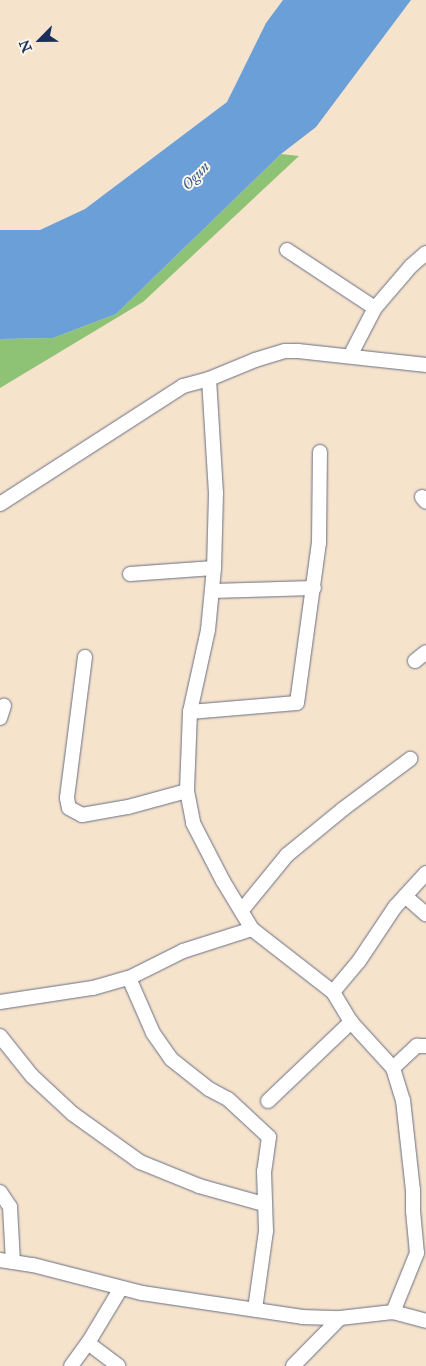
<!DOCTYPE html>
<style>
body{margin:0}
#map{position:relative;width:426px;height:1366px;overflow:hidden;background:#f6e3cc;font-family:"IM FELL Great Primer",serif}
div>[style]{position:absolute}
.green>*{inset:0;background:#8ec375}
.water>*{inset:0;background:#6a9fd7}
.roads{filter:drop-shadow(0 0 1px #686e84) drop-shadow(0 0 1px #686e84)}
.minor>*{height:14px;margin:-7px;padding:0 7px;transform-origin:7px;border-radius:7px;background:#fff}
span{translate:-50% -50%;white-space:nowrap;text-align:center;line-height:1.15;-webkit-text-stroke:4px #fbf7ec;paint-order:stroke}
.water-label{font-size:15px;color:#375688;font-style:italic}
.north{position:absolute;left:15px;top:15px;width:50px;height:50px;-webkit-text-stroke:4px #fbf7ec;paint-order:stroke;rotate:247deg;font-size:14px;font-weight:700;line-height:20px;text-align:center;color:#1b2f5e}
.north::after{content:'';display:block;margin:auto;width:18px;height:22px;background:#1b2f5e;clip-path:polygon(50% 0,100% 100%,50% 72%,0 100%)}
</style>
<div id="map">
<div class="green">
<div style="clip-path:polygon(281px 154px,299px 156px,143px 302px,0 388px,0 339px,53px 338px,116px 314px)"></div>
</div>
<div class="water">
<div style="clip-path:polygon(283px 0,411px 0,316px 127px,281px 154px,116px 314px,53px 338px,0 339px,0 230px,40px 230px,85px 209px,227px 102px,266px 23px)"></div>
</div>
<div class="roads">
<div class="minor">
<div style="left:287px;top:250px;width:105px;rotate:33.4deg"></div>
<div style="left:350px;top:356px;width:54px;rotate:-62.5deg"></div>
<div style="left:375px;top:308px;width:55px;rotate:-49.4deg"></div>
<div style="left:411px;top:266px;width:20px;rotate:-41deg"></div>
<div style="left:209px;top:379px;width:114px;rotate:86.5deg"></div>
<div style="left:216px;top:493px;width:75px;rotate:91.5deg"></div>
<div style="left:214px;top:568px;width:62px;rotate:95.5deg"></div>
<div style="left:208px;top:630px;width:84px;rotate:102.4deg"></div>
<div style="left:190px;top:712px;width:79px;rotate:92.2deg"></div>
<div style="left:187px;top:791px;width:33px;rotate:79deg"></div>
<div style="left:193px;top:823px;width:65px;rotate:62.7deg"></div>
<div style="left:223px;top:881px;width:56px;rotate:58.9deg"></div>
<div style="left:252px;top:929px;width:103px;rotate:37.9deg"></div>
<div style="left:333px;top:992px;width:35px;rotate:59deg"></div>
<div style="left:351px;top:1022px;width:62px;rotate:47.6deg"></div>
<div style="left:393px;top:1068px;width:34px;rotate:73deg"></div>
<div style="left:403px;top:1100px;width:91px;rotate:83.7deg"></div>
<div style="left:413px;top:1190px;width:21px;rotate:90deg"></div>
<div style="left:413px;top:1211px;width:42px;rotate:84.6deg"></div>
<div style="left:417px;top:1253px;width:64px;rotate:112.1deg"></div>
<div style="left:422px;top:497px;width:6px;rotate:51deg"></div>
<div style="left:0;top:504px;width:218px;rotate:-32.8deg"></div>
<div style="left:183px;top:386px;width:27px;rotate:-15deg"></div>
<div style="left:209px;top:379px;width:50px;rotate:-22.4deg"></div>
<div style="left:255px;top:360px;width:31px;rotate:-17deg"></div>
<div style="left:285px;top:351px;width:13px"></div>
<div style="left:298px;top:351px;width:129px;rotate:6.2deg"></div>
<div style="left:130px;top:574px;width:84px;rotate:-4.1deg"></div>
<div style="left:212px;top:591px;width:102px;rotate:-1.7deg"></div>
<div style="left:85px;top:657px;width:142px;rotate:97.3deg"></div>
<div style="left:67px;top:798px;width:10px;rotate:79deg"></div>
<div style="left:69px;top:808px;width:15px;rotate:28deg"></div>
<div style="left:82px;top:815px;width:47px;rotate:-9.9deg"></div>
<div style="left:128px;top:807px;width:61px;rotate:-15.2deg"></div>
<div style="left:415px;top:661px;width:14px;rotate:-39deg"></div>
<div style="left:190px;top:712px;width:107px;rotate:-4.8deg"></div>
<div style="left:297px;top:703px;width:162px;rotate:-82.2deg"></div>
<div style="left:319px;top:543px;width:91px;rotate:-89.4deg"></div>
<div style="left:0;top:718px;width:13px;rotate:-72deg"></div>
<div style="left:405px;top:896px;width:28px;rotate:41deg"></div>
<div style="left:242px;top:910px;width:71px;rotate:-50.7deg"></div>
<div style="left:287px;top:855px;width:72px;rotate:-39.4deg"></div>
<div style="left:343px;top:809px;width:84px;rotate:-36.7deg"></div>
<div style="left:129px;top:978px;width:60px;rotate:66.4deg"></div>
<div style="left:153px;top:1033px;width:32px;rotate:55deg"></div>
<div style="left:171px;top:1059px;width:48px;rotate:38.3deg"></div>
<div style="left:209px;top:1089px;width:21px;rotate:28deg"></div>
<div style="left:228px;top:1099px;width:56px;rotate:42.8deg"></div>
<div style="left:269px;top:1137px;width:34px;rotate:98deg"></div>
<div style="left:264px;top:1171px;width:60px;rotate:88.1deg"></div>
<div style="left:266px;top:1231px;width:79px;rotate:98deg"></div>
<div style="left:333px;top:992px;width:40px;rotate:-50deg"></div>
<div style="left:359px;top:961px;width:65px;rotate:-56.3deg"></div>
<div style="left:395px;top:907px;width:46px;rotate:-47.6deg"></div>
<div style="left:0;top:1002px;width:94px;rotate:-8.6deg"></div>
<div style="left:93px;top:988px;width:37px;rotate:-16deg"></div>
<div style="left:129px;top:978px;width:60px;rotate:-26.6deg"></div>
<div style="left:183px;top:951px;width:72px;rotate:-17.7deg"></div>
<div style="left:0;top:1036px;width:51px;rotate:51.3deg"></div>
<div style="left:32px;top:1076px;width:56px;rotate:42.8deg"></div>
<div style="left:73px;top:1114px;width:82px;rotate:35.6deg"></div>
<div style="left:140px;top:1162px;width:64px;rotate:22.1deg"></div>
<div style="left:199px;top:1186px;width:67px;rotate:15.5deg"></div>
<div style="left:393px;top:1068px;width:33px;rotate:-43deg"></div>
<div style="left:417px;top:1046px;width:9px"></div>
<div style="left:268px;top:1101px;width:115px;rotate:-43.6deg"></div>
<div style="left:0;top:1192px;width:18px;rotate:56deg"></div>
<div style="left:10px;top:1207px;width:55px;rotate:86.9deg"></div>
<div style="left:0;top:1260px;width:33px;rotate:9deg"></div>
<div style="left:33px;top:1265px;width:113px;rotate:14.4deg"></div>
<div style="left:142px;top:1293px;width:162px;rotate:8.5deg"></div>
<div style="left:302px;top:1317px;width:38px;rotate:2deg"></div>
<div style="left:88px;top:1343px;width:38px;rotate:37deg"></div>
<div style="left:71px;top:1366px;width:29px;rotate:-54deg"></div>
<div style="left:88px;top:1343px;width:64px;rotate:-59deg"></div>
<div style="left:293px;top:1366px;width:67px;rotate:-45.6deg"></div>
<div style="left:340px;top:1318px;width:53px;rotate:-6.5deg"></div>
<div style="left:393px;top:1312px;width:34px;rotate:15deg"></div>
</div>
</div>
<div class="water-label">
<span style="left:196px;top:176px;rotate:-46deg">Ogun</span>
</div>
<div class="north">N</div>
</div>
